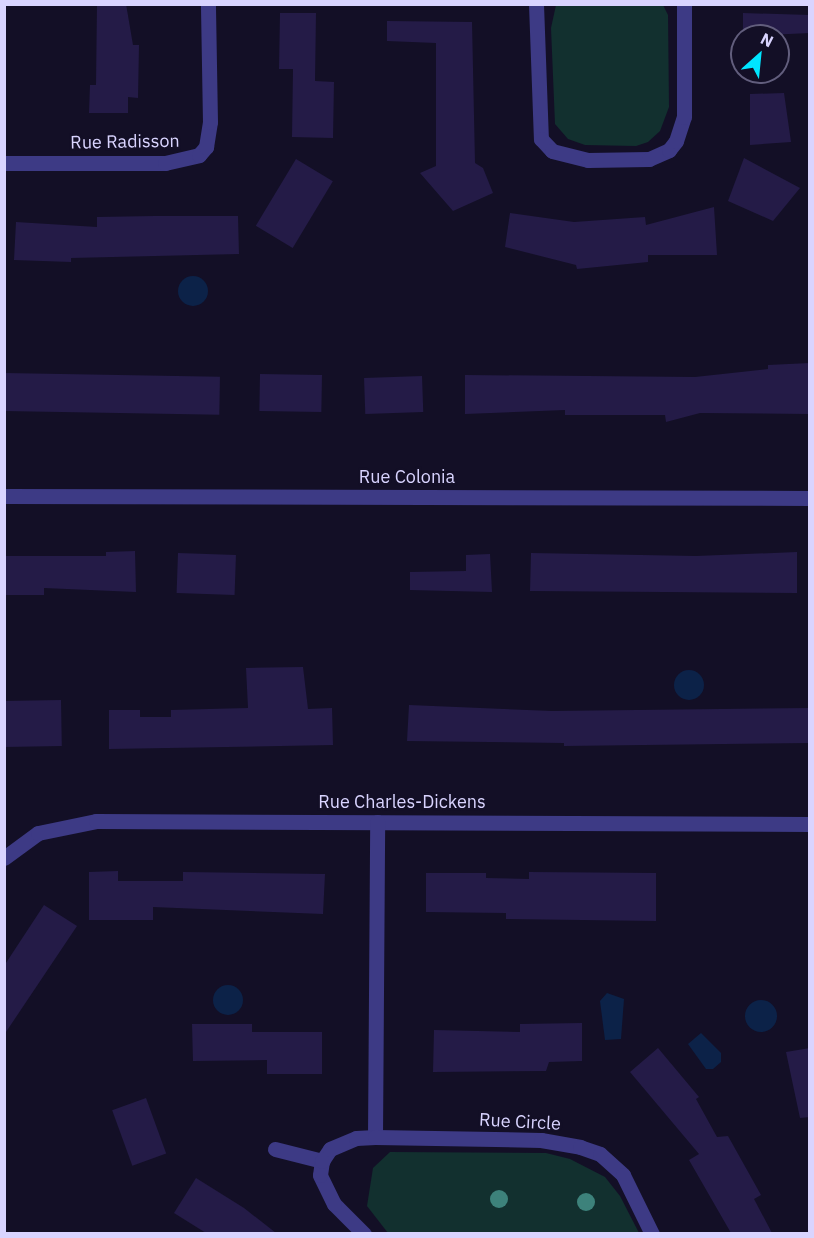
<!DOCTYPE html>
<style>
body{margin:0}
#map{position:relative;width:814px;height:1238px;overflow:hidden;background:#130f26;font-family:"IBM Plex Sans",sans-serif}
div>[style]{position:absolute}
.green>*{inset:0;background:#12302f}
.water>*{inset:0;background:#0c2248}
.round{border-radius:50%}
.building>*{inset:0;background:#241b47;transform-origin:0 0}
.street>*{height:15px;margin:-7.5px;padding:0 7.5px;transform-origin:7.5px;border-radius:7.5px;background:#3d3a85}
.trees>*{width:18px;height:18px;margin:-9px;border-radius:50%;background:#3d827b}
span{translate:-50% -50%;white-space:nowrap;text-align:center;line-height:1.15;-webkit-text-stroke:4.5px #130f26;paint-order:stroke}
.street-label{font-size:18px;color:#d9d4ff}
.frame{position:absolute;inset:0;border:6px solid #d9d4ff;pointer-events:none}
.north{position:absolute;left:730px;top:24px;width:60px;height:60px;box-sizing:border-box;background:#130f26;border:2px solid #625e7d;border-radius:50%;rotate:27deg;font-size:16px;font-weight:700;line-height:24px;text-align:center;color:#d9d4ff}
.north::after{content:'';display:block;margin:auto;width:21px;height:27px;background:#00e5ff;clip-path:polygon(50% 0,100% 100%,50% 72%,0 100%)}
</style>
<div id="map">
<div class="green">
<div style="clip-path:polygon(556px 5px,663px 5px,668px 15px,669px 107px,660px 131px,648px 142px,636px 146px,585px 145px,568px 139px,555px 124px,551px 28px)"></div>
<div style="clip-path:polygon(390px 1152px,546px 1153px,570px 1159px,605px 1177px,620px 1196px,639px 1233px,388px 1233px,367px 1206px,373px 1168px)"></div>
</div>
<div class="water">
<div class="round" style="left:178px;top:276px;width:30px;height:30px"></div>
<div class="round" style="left:674px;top:670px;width:30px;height:30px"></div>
<div class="round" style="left:213px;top:985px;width:30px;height:30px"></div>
<div style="clip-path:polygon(607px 993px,624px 999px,621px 1039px,605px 1040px,600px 1001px)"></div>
<div class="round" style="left:745px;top:1000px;width:32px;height:32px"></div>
<div style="clip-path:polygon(701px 1033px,721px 1053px,721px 1062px,713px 1069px,706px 1069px,688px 1044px)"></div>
</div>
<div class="building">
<div style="clip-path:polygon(97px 4px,126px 4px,133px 45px,139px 45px,138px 98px,128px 97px,128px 113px,89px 113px,90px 85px,96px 85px)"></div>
<div style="clip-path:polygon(280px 13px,316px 13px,315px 81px,334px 82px,333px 138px,292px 137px,293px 69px,279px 69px)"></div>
<div style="clip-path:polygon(743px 13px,810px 15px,810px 33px,743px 36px)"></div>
<div style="clip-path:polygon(387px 21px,472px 22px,475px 163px,483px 168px,493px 193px,453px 211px,420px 173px,436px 166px,436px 43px,387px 41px)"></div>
<div style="clip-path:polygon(784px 93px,791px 142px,750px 145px,750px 94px)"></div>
<div style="clip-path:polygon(744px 158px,800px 188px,773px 221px,728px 201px)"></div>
<div style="left:296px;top:159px;width:43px;height:78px;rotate:31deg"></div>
<div style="clip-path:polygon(714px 207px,717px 255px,648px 255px,648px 262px,577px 269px,576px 265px,505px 247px,510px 213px,574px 222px,645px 217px,646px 225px)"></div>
<div style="clip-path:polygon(155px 216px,238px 216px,239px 254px,71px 258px,71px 262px,14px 260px,16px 222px,97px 227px,97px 217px)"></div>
<div style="clip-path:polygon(810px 363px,810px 414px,700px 413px,666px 422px,665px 415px,565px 415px,565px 410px,465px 414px,465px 375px,695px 377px,768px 369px,768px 365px)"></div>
<div style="left:4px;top:373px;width:216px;height:38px;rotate:1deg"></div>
<div style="left:260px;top:374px;width:62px;height:37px;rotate:1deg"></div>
<div style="left:422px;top:376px;width:36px;height:58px;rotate:88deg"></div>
<div style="clip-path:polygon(135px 551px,136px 592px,44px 588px,44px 595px,4px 595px,4px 556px,106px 556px,106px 552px)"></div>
<div style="clip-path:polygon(797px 552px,797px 593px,530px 591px,531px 553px,696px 556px)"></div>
<div style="left:178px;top:553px;width:58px;height:40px;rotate:2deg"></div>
<div style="clip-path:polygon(490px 554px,492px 592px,410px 590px,410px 572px,466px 571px,466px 555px)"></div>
<div style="clip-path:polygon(303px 667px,308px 709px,332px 708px,333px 745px,109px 749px,109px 710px,140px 710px,140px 717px,171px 717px,171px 710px,248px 708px,246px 668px)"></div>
<div style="left:61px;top:700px;width:46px;height:57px;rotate:89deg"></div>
<div style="clip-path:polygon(409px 705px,552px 711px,810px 708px,810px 743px,564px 746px,564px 743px,407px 741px)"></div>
<div style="clip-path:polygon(118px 871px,118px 881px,183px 881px,183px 872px,325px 874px,323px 914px,153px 907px,153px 920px,89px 920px,89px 872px)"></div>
<div style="clip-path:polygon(529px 872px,656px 873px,656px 921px,506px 919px,506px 913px,426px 912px,426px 873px,486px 873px,486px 878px,529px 879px)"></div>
<div style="clip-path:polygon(44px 905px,77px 926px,4px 1035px,4px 966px)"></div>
<div style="clip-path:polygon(582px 1023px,582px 1061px,549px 1062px,546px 1071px,433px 1072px,434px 1030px,520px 1032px,520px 1024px)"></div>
<div style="clip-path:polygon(192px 1024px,252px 1024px,252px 1032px,322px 1032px,322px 1074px,267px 1074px,267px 1060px,193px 1061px)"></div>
<div style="clip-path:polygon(658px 1048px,699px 1097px,696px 1099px,717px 1137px,728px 1136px,761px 1195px,754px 1199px,772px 1233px,731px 1233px,689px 1160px,699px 1154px,630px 1072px)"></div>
<div style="clip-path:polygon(810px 1048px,810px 1117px,800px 1118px,786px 1052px)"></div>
<div style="left:146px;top:1098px;width:59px;height:36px;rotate:70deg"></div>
<div style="clip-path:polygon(196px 1178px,244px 1208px,276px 1233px,206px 1233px,174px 1213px)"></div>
</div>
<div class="street">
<div style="left:536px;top:4px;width:135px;rotate:87.9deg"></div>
<div style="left:541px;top:139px;width:16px;rotate:47deg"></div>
<div style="left:552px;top:151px;width:37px;rotate:14deg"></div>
<div style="left:588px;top:160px;width:61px;rotate:-0.9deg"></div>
<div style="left:649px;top:159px;width:22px;rotate:-24deg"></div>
<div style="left:669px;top:150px;width:11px;rotate:-52deg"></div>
<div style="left:676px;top:141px;width:25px;rotate:-72deg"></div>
<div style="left:684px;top:117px;width:113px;rotate:-90deg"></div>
<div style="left:4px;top:163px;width:161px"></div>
<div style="left:165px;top:163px;width:35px;rotate:-13deg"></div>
<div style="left:199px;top:155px;width:11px;rotate:-49deg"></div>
<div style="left:206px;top:147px;width:25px;rotate:-81deg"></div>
<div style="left:210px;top:122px;width:118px;rotate:-91deg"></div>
<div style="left:4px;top:496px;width:806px;rotate:0.14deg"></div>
<div style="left:4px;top:858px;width:42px;rotate:-36.3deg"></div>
<div style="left:38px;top:833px;width:59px;rotate:-11.7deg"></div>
<div style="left:96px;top:821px;width:714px;rotate:0.24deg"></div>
<div style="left:375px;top:1137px;width:315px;rotate:-89.6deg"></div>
<div style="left:275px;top:1149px;width:49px;rotate:14.3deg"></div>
<div style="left:364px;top:1234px;width:42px;rotate:-135deg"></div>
<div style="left:334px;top:1204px;width:32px;rotate:-116deg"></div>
<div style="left:320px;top:1175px;width:14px;rotate:-82deg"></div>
<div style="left:322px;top:1161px;width:14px;rotate:-56deg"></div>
<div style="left:330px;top:1149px;width:28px;rotate:-23deg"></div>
<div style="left:356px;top:1138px;width:19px;rotate:-3deg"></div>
<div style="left:375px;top:1137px;width:166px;rotate:1deg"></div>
<div style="left:541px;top:1140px;width:40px;rotate:10deg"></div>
<div style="left:580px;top:1147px;width:21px;rotate:19deg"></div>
<div style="left:600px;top:1154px;width:31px;rotate:42deg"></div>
<div style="left:623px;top:1175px;width:66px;rotate:63.8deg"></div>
</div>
<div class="trees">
<div style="left:499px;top:1199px"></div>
<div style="left:586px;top:1202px"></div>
</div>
<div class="street-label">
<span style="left:125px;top:142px;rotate:-1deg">Rue Radisson</span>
<span style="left:407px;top:477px">Rue Colonia</span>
<span style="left:402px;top:802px">Rue Charles-Dickens</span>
<span style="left:520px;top:1122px;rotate:3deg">Rue Circle</span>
</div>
<div class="frame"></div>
<div class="north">N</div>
</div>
